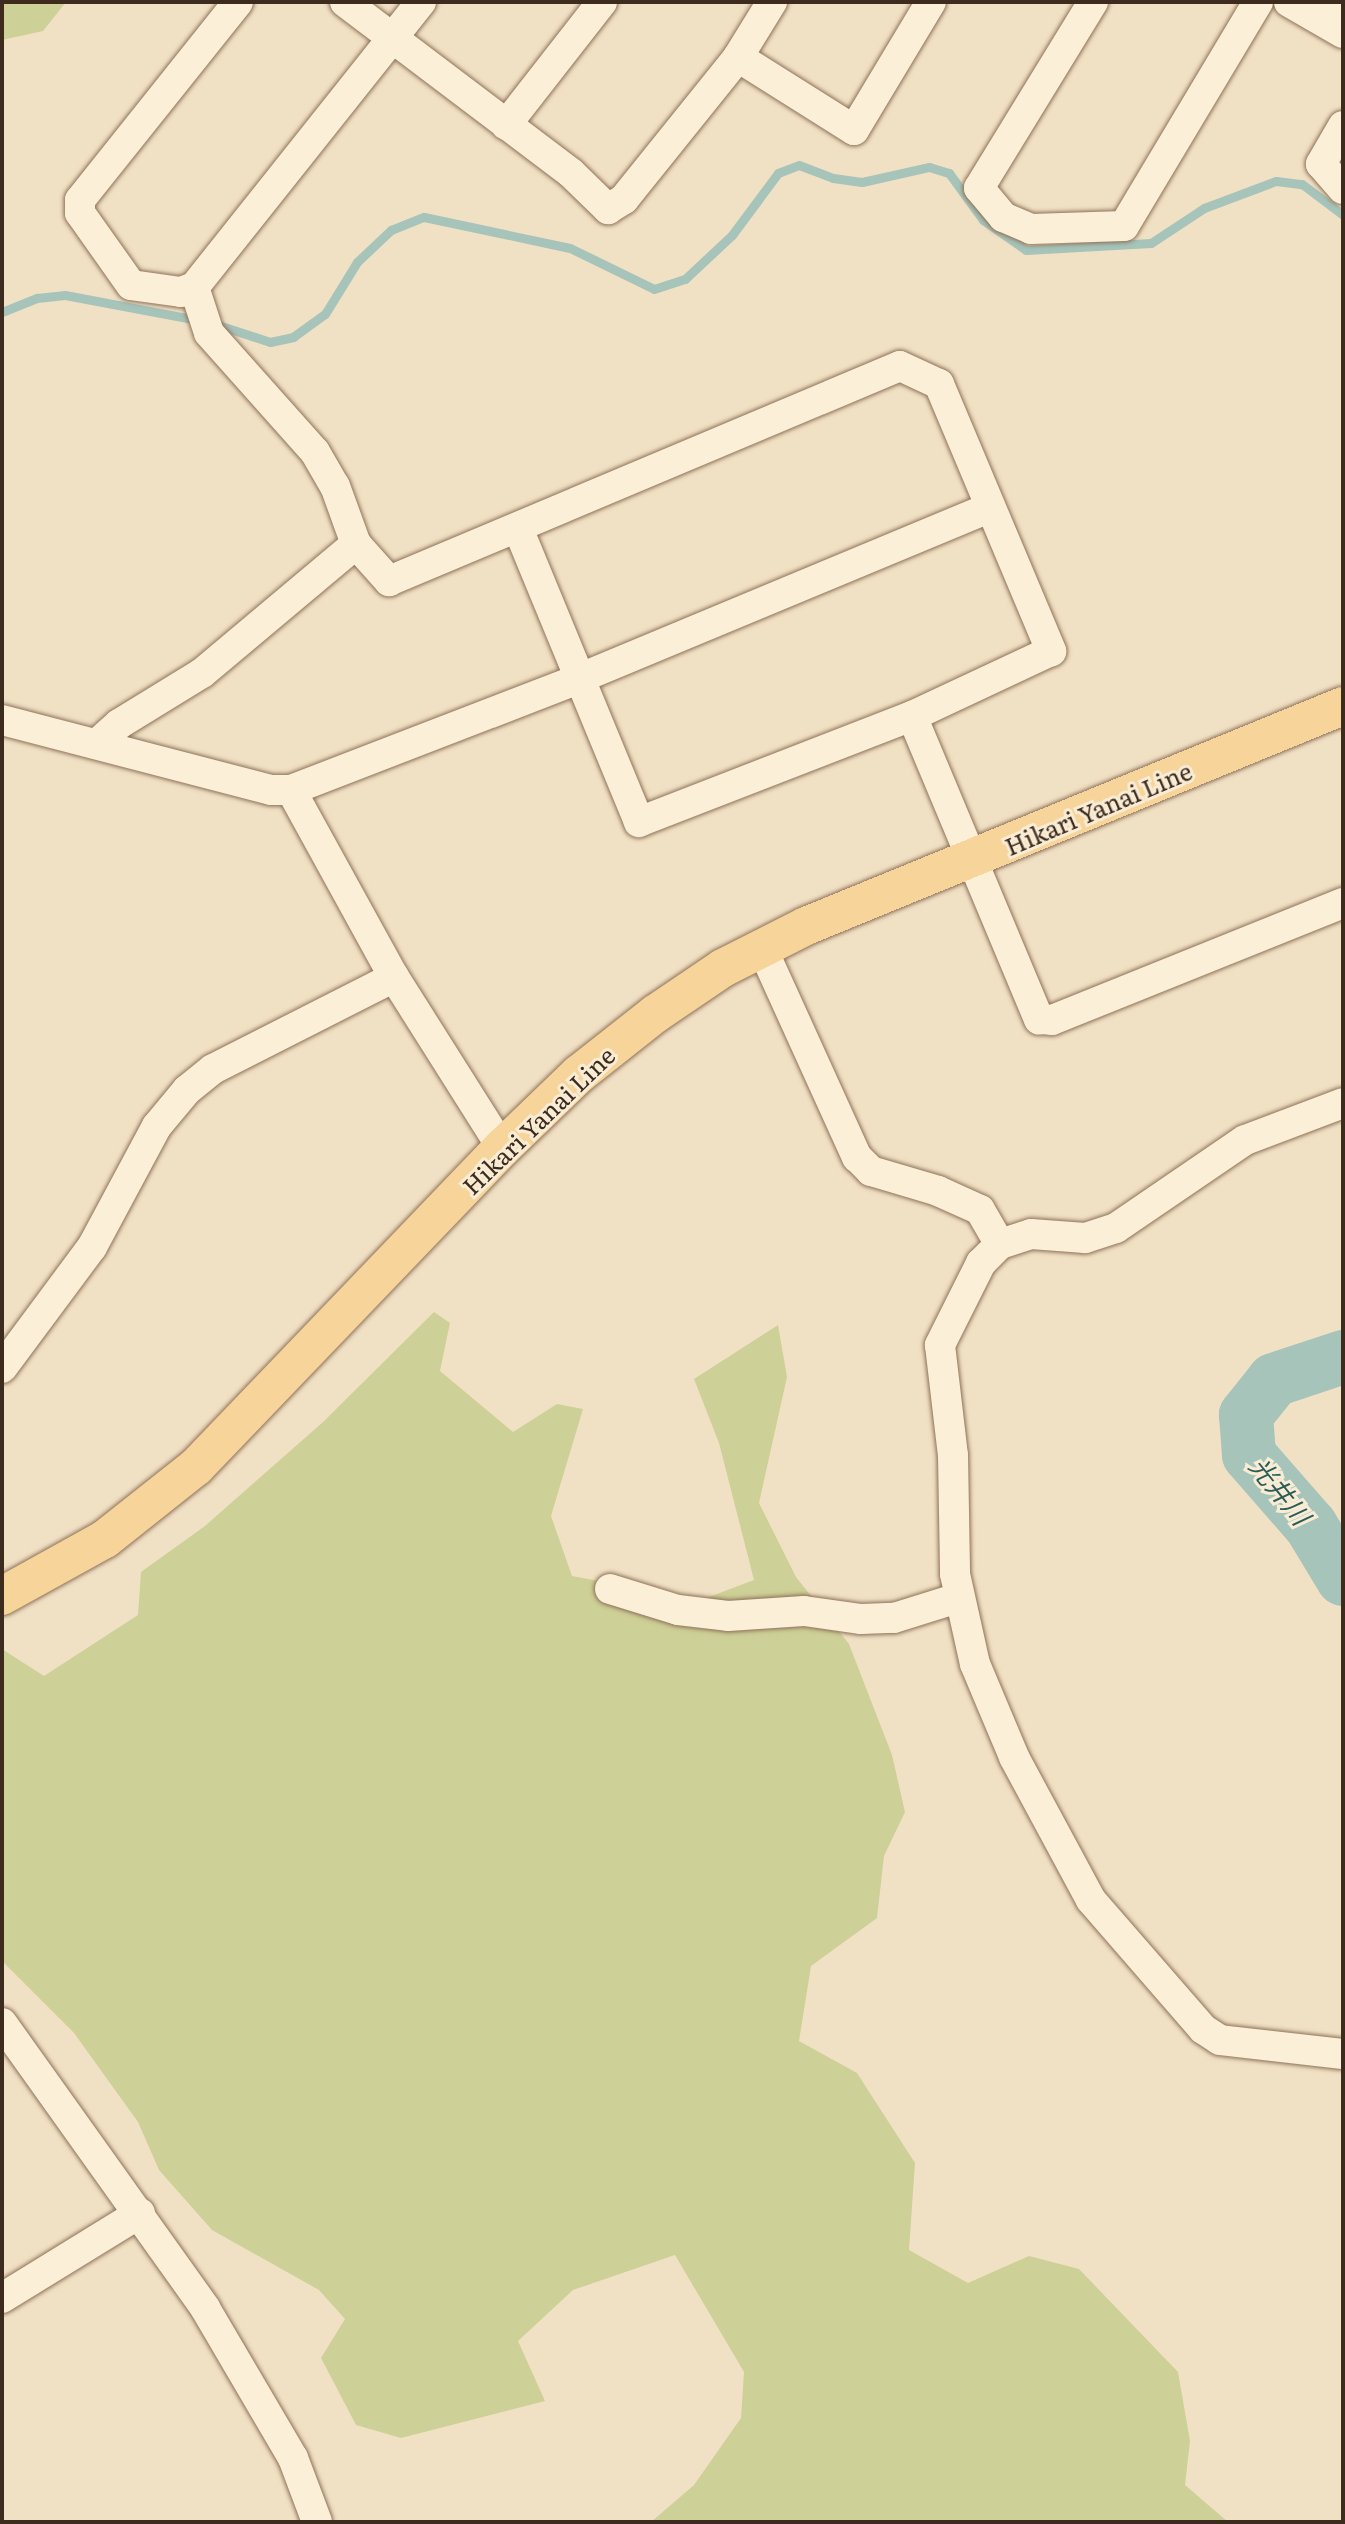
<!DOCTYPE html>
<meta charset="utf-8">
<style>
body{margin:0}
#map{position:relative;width:1345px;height:2524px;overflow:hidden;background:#f1e1c4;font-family:Literata,"Noto Sans JP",serif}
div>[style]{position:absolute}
.green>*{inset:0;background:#cdd097}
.stream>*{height:9px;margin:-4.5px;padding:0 4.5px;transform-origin:4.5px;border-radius:4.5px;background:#a6c4ba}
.river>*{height:54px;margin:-27px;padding:0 27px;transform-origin:27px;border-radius:27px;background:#a6c4ba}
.roads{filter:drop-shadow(0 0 2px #8e7259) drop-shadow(0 0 2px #8e7259)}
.minor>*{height:30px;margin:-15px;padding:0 15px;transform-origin:15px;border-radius:15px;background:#fbefd8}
.major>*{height:38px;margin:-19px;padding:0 19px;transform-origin:19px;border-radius:19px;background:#f6d49a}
span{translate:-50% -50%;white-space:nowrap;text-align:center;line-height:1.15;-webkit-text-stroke:6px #f8ecd5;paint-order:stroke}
.street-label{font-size:24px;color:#3d2b1e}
.water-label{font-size:26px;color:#2c5d57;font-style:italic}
.frame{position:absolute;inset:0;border:4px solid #3d2b1e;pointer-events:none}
</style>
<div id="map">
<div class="green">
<div style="clip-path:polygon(2px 2px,66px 2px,43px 31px,2px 40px)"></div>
<div style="clip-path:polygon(434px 1312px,450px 1323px,440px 1371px,513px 1432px,557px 1404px,583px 1409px,551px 1516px,572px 1576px,701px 1600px,754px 1580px,719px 1443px,694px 1379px,778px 1325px,787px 1377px,759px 1503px,796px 1577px,849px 1644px,892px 1755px,905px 1812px,884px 1856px,877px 1918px,811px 1966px,799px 2041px,857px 2073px,915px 2163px,909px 2250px,968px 2283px,1029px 2256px,1079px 2269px,1178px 2372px,1190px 2441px,1185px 2485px,1228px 2522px,651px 2522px,694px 2485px,741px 2418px,744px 2372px,675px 2255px,573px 2290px,518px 2341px,545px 2401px,401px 2438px,356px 2425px,321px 2358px,345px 2319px,319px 2290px,212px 2230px,159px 2170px,138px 2122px,74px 2033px,4px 1963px,2px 1649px,44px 1676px,138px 1615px,141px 1572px,205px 1526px,322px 1423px)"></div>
</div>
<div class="stream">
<div style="left:2px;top:312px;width:38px;rotate:-22deg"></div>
<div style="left:37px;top:298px;width:28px;rotate:-6deg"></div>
<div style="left:65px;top:295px;width:134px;rotate:10.7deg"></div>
<div style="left:212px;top:323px;width:61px;rotate:18.1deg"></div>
<div style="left:270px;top:342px;width:24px;rotate:-12deg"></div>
<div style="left:293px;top:337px;width:39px;rotate:-36deg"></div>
<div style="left:325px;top:314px;width:61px;rotate:-58.4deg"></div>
<div style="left:357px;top:262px;width:47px;rotate:-43.3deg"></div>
<div style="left:391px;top:230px;width:35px;rotate:-22deg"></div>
<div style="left:424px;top:217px;width:149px;rotate:12deg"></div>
<div style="left:570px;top:248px;width:93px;rotate:26deg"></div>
<div style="left:654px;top:289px;width:33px;rotate:-18deg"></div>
<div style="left:685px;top:279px;width:64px;rotate:-43.1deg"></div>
<div style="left:732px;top:235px;width:77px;rotate:-53.4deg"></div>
<div style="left:778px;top:173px;width:22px;rotate:-21deg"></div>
<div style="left:799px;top:165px;width:36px;rotate:21deg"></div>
<div style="left:833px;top:178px;width:29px;rotate:8deg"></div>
<div style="left:862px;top:182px;width:69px;rotate:-12.6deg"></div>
<div style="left:929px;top:167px;width:21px;rotate:17deg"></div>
<div style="left:949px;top:173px;width:58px;rotate:54.1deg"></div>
<div style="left:983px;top:220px;width:52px;rotate:34.9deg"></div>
<div style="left:1026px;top:250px;width:125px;rotate:-3.2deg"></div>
<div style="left:1151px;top:243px;width:64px;rotate:-33.4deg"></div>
<div style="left:1204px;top:208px;width:77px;rotate:-20.6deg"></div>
<div style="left:1276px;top:181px;width:26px;rotate:7deg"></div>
<div style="left:1302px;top:184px;width:51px;rotate:37.1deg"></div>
</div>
<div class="river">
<div style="left:1343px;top:1357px;width:73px;rotate:161.6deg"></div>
<div style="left:1274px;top:1380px;width:45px;rotate:128.7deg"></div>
<div style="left:1246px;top:1415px;width:40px;rotate:85.7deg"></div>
<div style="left:1249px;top:1455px;width:94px;rotate:48.9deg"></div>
<div style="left:1311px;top:1526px;width:62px;rotate:58.9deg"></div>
</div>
<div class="roads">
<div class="minor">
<div style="left:345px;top:2px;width:283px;rotate:37.1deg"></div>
<div style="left:571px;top:173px;width:52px;rotate:44.2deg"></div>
<div style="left:608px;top:209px;width:19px;rotate:-32deg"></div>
<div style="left:624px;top:199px;width:182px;rotate:-51.2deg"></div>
<div style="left:738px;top:57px;width:65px;rotate:-58.3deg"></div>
<div style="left:421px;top:2px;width:364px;rotate:128.5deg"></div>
<div style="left:194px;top:287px;width:48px;rotate:71.9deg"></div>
<div style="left:209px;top:333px;width:159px;rotate:48.3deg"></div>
<div style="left:315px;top:452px;width:39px;rotate:60deg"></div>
<div style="left:335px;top:486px;width:62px;rotate:70.1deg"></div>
<div style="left:356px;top:544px;width:50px;rotate:48.3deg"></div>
<div style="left:389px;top:581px;width:554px;rotate:-22.82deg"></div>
<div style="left:900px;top:366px;width:43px;rotate:24.8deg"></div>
<div style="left:939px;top:384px;width:290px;rotate:67.2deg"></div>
<div style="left:1051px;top:651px;width:153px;rotate:154.9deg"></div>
<div style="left:912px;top:716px;width:293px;rotate:158.8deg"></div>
<div style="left:639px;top:822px;width:317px;rotate:-112.4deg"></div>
<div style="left:1093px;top:2px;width:218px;rotate:121.5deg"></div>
<div style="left:979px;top:188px;width:38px;rotate:50deg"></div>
<div style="left:1003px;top:217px;width:30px;rotate:23deg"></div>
<div style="left:1031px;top:229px;width:93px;rotate:-1.8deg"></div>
<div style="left:1124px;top:226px;width:261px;rotate:-59.1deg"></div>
<div style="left:1289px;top:2px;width:62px;rotate:29.9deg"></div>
<div style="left:1334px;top:2px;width:11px;rotate:34deg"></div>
<div style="left:738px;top:57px;width:137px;rotate:32.2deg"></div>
<div style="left:854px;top:130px;width:149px;rotate:-59deg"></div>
<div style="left:506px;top:125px;width:156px;rotate:-52deg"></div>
<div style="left:1343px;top:126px;width:44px;rotate:120.1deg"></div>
<div style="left:1321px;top:164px;width:33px;rotate:49deg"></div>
<div style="left:194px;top:287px;width:14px;rotate:159deg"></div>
<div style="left:181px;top:292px;width:50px;rotate:-172deg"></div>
<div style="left:131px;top:285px;width:88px;rotate:-125.3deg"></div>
<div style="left:80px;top:213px;width:13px;rotate:-90deg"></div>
<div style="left:80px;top:200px;width:253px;rotate:-51.4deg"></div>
<div style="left:912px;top:716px;width:329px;rotate:67.3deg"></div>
<div style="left:1039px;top:1019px;width:13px;rotate:4deg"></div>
<div style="left:1052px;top:1020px;width:314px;rotate:-21.9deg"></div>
<div style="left:2px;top:720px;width:278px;rotate:14.6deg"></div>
<div style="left:271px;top:790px;width:20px"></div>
<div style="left:291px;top:790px;width:308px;rotate:-21.1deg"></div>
<div style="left:578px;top:679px;width:444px;rotate:-22.6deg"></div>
<div style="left:99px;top:742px;width:27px;rotate:-42deg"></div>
<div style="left:119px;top:724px;width:97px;rotate:-31.6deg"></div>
<div style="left:202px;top:673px;width:201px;rotate:-40deg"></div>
<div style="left:291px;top:790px;width:213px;rotate:61.2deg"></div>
<div style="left:394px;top:977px;width:202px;rotate:57.7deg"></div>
<div style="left:762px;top:948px;width:230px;rotate:65.6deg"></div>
<div style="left:857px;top:1157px;width:20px;rotate:45deg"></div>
<div style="left:871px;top:1171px;width:70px;rotate:16.6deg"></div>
<div style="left:938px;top:1191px;width:46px;rotate:24.3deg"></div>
<div style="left:980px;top:1210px;width:39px;rotate:60deg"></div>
<div style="left:1343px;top:1103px;width:105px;rotate:159.3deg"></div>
<div style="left:1245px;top:1140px;width:156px;rotate:145.7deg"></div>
<div style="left:1116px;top:1228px;width:33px;rotate:162deg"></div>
<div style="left:1085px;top:1238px;width:54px;rotate:-175.8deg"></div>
<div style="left:1031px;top:1234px;width:33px;rotate:162deg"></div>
<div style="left:1000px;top:1244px;width:27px;rotate:135deg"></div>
<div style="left:981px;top:1263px;width:92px;rotate:116.6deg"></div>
<div style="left:940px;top:1345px;width:111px;rotate:83.3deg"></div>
<div style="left:953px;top:1455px;width:119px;rotate:89deg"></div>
<div style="left:955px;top:1574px;width:92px;rotate:77.5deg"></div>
<div style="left:975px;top:1664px;width:101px;rotate:67.2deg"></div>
<div style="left:1014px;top:1757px;width:162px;rotate:61.7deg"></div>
<div style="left:1091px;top:1900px;width:171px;rotate:49deg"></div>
<div style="left:1203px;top:2029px;width:20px;rotate:33deg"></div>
<div style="left:1220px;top:2040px;width:124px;rotate:6.5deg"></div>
<div style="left:2px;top:1368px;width:151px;rotate:-53.4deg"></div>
<div style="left:92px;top:1247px;width:137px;rotate:-61.8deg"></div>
<div style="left:157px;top:1126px;width:47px;rotate:-50.2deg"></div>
<div style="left:187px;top:1090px;width:33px;rotate:-39deg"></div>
<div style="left:213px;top:1069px;width:203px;rotate:-26.9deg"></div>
<div style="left:610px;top:1589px;width:71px;rotate:17.2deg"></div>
<div style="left:678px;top:1610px;width:50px;rotate:6.8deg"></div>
<div style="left:728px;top:1616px;width:76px;rotate:-3.8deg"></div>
<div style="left:804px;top:1611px;width:58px;rotate:8deg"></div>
<div style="left:861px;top:1619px;width:33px;rotate:-2deg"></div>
<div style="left:894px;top:1618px;width:67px;rotate:-17.4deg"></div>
<div style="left:2px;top:2023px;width:350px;rotate:54.5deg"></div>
<div style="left:205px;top:2308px;width:174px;rotate:59.6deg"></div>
<div style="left:293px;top:2458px;width:68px;rotate:69.4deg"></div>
<div style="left:2px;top:2298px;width:162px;rotate:-31.6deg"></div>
</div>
<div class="major">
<div style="left:2px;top:1596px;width:118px;rotate:-29deg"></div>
<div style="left:105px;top:1539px;width:116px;rotate:-38.4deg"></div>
<div style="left:196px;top:1467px;width:442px;rotate:-46.2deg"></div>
<div style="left:502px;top:1148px;width:107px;rotate:-43.9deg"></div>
<div style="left:579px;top:1074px;width:97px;rotate:-38.3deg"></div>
<div style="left:655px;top:1014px;width:82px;rotate:-34.1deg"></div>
<div style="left:723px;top:968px;width:93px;rotate:-26.8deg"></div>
<div style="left:806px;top:926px;width:580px;rotate:-22.28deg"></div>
</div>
</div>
<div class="street-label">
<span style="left:1098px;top:808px;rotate:-23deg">Hikari Yanai Line</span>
<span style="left:538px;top:1120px;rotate:-44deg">Hikari Yanai Line</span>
</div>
<div class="water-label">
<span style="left:1281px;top:1490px;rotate:51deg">光井川</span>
</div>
<div class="frame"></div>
</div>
